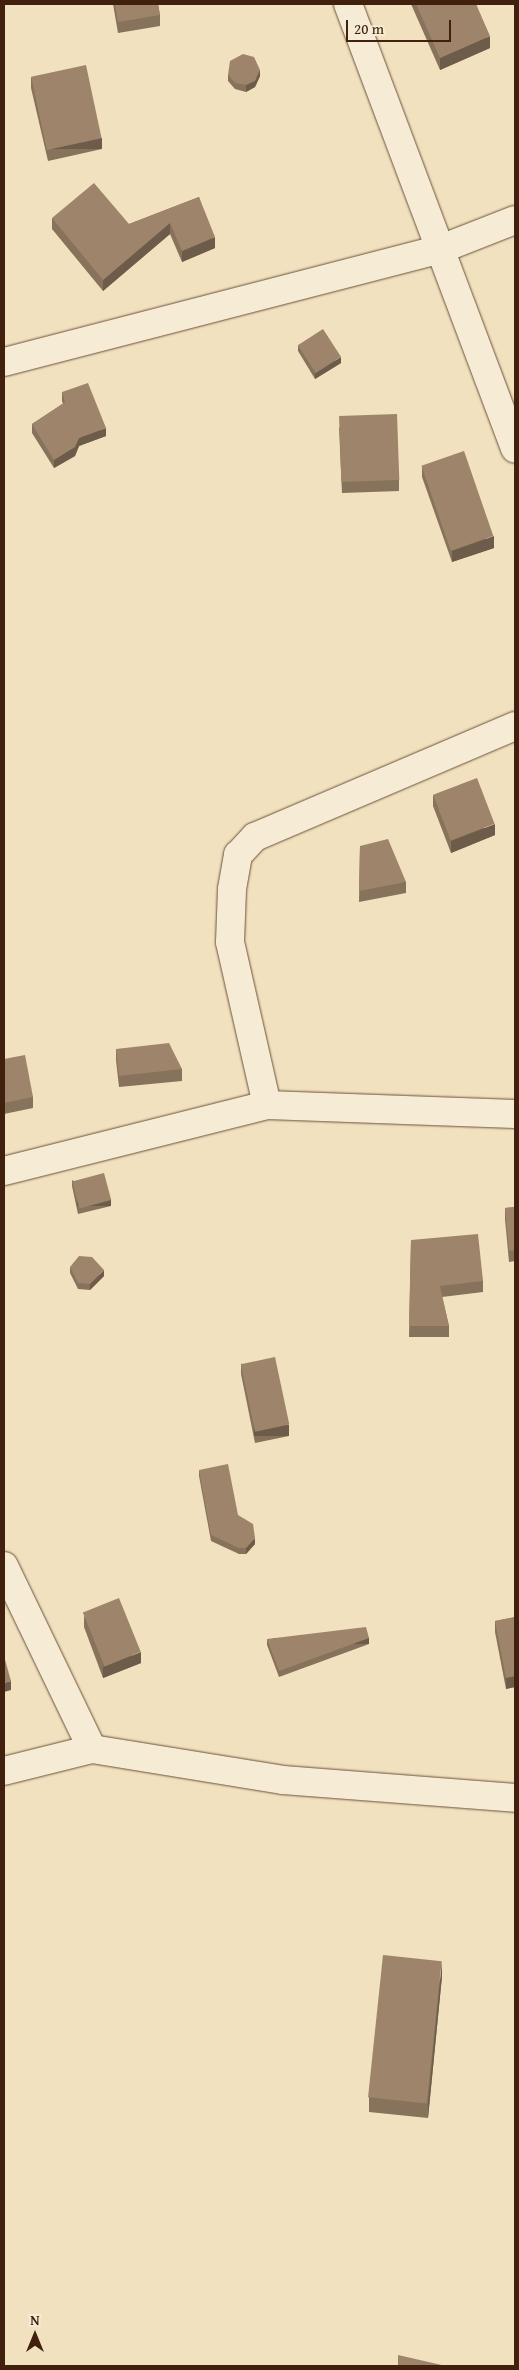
<!DOCTYPE html>
<style>
body{margin:0}
#map{position:relative;width:519px;height:2370px;overflow:hidden;background:#f1e1bf;font-family:"Gentium Book Plus",serif}
div>[style]{position:absolute}
.roads{filter:drop-shadow(0 0 1px #6d503a) drop-shadow(0 0 1px #6d503a)}
.minor>*{height:28px;margin:-14px;padding:0 14px;transform-origin:14px;border-radius:14px;background:#f6ecd5}
.wall>*{inset:0;background:#87725b}
.shaded-wall>*{inset:0;background:#6e5c4a;transform-origin:0 0}
.building>*{inset:0;background:#9d846a;transform-origin:0 0}
span{translate:-50% -50%;white-space:nowrap;text-align:center;line-height:1.15;-webkit-text-stroke:4px #f6ecd5;paint-order:stroke}
.frame{position:absolute;inset:0;border:5px solid #41200d;pointer-events:none}
.north{position:absolute;left:10px;top:2310px;width:50px;height:50px;-webkit-text-stroke:4px #f6ecd5;paint-order:stroke;rotate:0deg;font-size:14px;font-weight:700;line-height:20px;text-align:center;color:#41200d}
.north::after{content:'';display:block;margin:auto;width:18px;height:22px;background:#41200d;clip-path:polygon(50% 0,100% 100%,50% 72%,0 100%)}
.scale{position:absolute;left:346px;top:20px;width:105px;height:22px;box-sizing:border-box;border:2px solid #41200d;border-top:0;padding-left:6px;font-size:15px;line-height:18px;white-space:nowrap;color:#41200d;-webkit-text-stroke:4px #f6ecd5;paint-order:stroke}
</style>
<div id="map">
<div class="roads">
<div class="minor">
<div style="left:348px;top:4px;width:475px;rotate:69.4deg"></div>
<div style="left:4px;top:362px;width:451px;rotate:-14.5deg"></div>
<div style="left:441px;top:249px;width:79px;rotate:-21.4deg"></div>
<div style="left:267px;top:1105px;width:167px;rotate:-102.8deg"></div>
<div style="left:230px;top:942px;width:53px;rotate:-87.8deg"></div>
<div style="left:232px;top:889px;width:35px;rotate:-80deg"></div>
<div style="left:238px;top:855px;width:25px;rotate:-47deg"></div>
<div style="left:255px;top:837px;width:283px;rotate:-23.1deg"></div>
<div style="left:4px;top:1171px;width:271px;rotate:-14.1deg"></div>
<div style="left:267px;top:1105px;width:248px;rotate:2.1deg"></div>
<div style="left:4px;top:1566px;width:203px;rotate:64.3deg"></div>
<div style="left:92px;top:1749px;width:91px;rotate:166deg"></div>
<div style="left:92px;top:1749px;width:193px;rotate:9.2deg"></div>
<div style="left:283px;top:1780px;width:233px;rotate:4.4deg"></div>
</div>
</div>
<div class="wall">
<div style="clip-path:polygon(113px 4px,158px 4px,160px 15px,160px 26px,118px 33px)"></div>
<div style="clip-path:polygon(411px 4px,476px 4px,490px 48px,440px 70px)"></div>
<div style="clip-path:polygon(228px 75px,260px 76px,255px 87px,246px 92px,235px 89px,228px 81px)"></div>
<div style="clip-path:polygon(31px 77px,102px 149px,48px 161px,31px 88px)"></div>
<div style="clip-path:polygon(199px 197px,215px 248px,182px 262px,170px 234px,103px 291px,52px 229px,52px 218px,129px 224px)"></div>
<div style="clip-path:polygon(298px 345px,341px 363px,315px 379px,298px 351px)"></div>
<div style="clip-path:polygon(62px 392px,106px 436px,79px 446px,75px 456px,54px 468px,32px 433px,32px 424px,63px 404px,62px 401px)"></div>
<div style="clip-path:polygon(339px 427px,399px 480px,399px 491px,342px 493px)"></div>
<div style="clip-path:polygon(422px 466px,494px 548px,452px 562px,422px 477px)"></div>
<div style="clip-path:polygon(433px 795px,495px 835px,451px 853px,433px 806px)"></div>
<div style="clip-path:polygon(360px 846px,406px 882px,406px 893px,359px 902px)"></div>
<div style="clip-path:polygon(116px 1049px,182px 1069px,182px 1081px,119px 1087px,116px 1060px)"></div>
<div style="clip-path:polygon(4px 1059px,33px 1097px,33px 1108px,4px 1114px)"></div>
<div style="clip-path:polygon(72px 1180px,111px 1206px,78px 1214px,72px 1186px)"></div>
<div style="clip-path:polygon(515px 1207px,515px 1261px,509px 1262px,505px 1219px,505px 1208px)"></div>
<div style="clip-path:polygon(411px 1240px,483px 1281px,483px 1292px,442px 1297px,449px 1326px,449px 1337px,409px 1337px)"></div>
<div style="clip-path:polygon(70px 1267px,104px 1276px,90px 1290px,78px 1289px,70px 1273px)"></div>
<div style="clip-path:polygon(241px 1363px,289px 1436px,255px 1443px,241px 1374px)"></div>
<div style="clip-path:polygon(199px 1470px,238px 1515px,255px 1544px,246px 1554px,239px 1554px,211px 1541px,199px 1476px)"></div>
<div style="clip-path:polygon(84px 1616px,141px 1663px,103px 1678px,84px 1627px)"></div>
<div style="clip-path:polygon(515px 1617px,515px 1687px,506px 1689px,495px 1632px,495px 1621px)"></div>
<div style="clip-path:polygon(267px 1639px,369px 1644px,279px 1677px,267px 1645px)"></div>
<div style="clip-path:polygon(442px 1976px,428px 2118px,369px 2112px,369px 2097px)"></div>
</div>
<div class="shaded-wall">
<div style="clip-path:polygon(490px 36px,490px 48px,440px 70px,440px 58px)"></div>
<div style="left:4px;top:69px;width:1px;height:11px"></div>
<div style="clip-path:polygon(260px 70px,260px 76px,255px 87px,246px 92px,246px 85px)"></div>
<div style="left:102px;top:138px;width:11px;height:55px;rotate:90deg"></div>
<div style="clip-path:polygon(170px 223px,170px 234px,103px 291px,103px 280px)"></div>
<div style="clip-path:polygon(215px 237px,215px 248px,182px 262px,182px 251px)"></div>
<div style="clip-path:polygon(341px 357px,341px 363px,315px 379px,315px 373px)"></div>
<div style="clip-path:polygon(106px 428px,106px 436px,79px 446px,75px 456px,54px 468px,54px 460px,79px 438px)"></div>
<div style="clip-path:polygon(494px 536px,494px 548px,452px 562px,452px 551px)"></div>
<div style="clip-path:polygon(495px 824px,495px 835px,451px 853px,451px 841px)"></div>
<div style="left:111px;top:1200px;width:6px;height:34px;rotate:90deg"></div>
<div style="clip-path:polygon(104px 1270px,104px 1276px,90px 1290px,90px 1284px)"></div>
<div style="left:289px;top:1425px;width:11px;height:35px;rotate:90deg"></div>
<div style="clip-path:polygon(255px 1538px,255px 1544px,246px 1554px,246px 1548px)"></div>
<div style="left:369px;top:1638px;width:6px;height:96px;rotate:90deg"></div>
<div style="clip-path:polygon(141px 1652px,141px 1663px,103px 1678px,103px 1667px)"></div>
<div style="clip-path:polygon(515px 1676px,515px 1687px,506px 1689px,506px 1678px)"></div>
<div style="clip-path:polygon(11px 1681px,11px 1690px,4px 1692px,4px 1683px)"></div>
<div style="clip-path:polygon(442px 1961px,442px 1976px,428px 2118px,428px 2103px)"></div>
</div>
<div class="building">
<div style="clip-path:polygon(115px 4px,158px 4px,160px 15px,118px 22px)"></div>
<div style="clip-path:polygon(416px 4px,476px 4px,490px 36px,440px 58px)"></div>
<div style="clip-path:polygon(243px 54px,254px 57px,260px 70px,255px 81px,246px 85px,235px 83px,228px 75px,230px 61px)"></div>
<div style="left:86px;top:65px;width:75px;height:56px;rotate:78deg"></div>
<div style="clip-path:polygon(94px 183px,129px 224px,199px 197px,215px 237px,182px 251px,170px 223px,103px 280px,52px 218px)"></div>
<div style="left:323px;top:329px;width:33px;height:30px;rotate:57deg"></div>
<div style="clip-path:polygon(88px 383px,106px 428px,79px 438px,75px 447px,54px 460px,32px 424px,65px 402px,62px 392px)"></div>
<div style="left:397px;top:414px;width:66px;height:58px;rotate:88deg"></div>
<div style="left:464px;top:451px;width:90px;height:45px;rotate:71deg"></div>
<div style="left:477px;top:778px;width:49px;height:47px;rotate:69deg"></div>
<div style="clip-path:polygon(388px 839px,406px 882px,359px 891px,360px 846px)"></div>
<div style="clip-path:polygon(169px 1043px,182px 1069px,119px 1076px,116px 1049px)"></div>
<div style="clip-path:polygon(25px 1055px,33px 1097px,4px 1103px,4px 1059px)"></div>
<div style="left:104px;top:1173px;width:28px;height:33px;rotate:75deg"></div>
<div style="clip-path:polygon(515px 1207px,515px 1250px,509px 1251px,505px 1208px)"></div>
<div style="clip-path:polygon(478px 1234px,483px 1281px,440px 1286px,449px 1326px,409px 1326px,411px 1240px)"></div>
<div style="clip-path:polygon(79px 1256px,92px 1257px,104px 1270px,90px 1284px,78px 1283px,70px 1267px)"></div>
<div style="left:275px;top:1357px;width:69px;height:35px;rotate:78deg"></div>
<div style="clip-path:polygon(228px 1464px,238px 1515px,253px 1524px,255px 1538px,246px 1548px,239px 1548px,211px 1535px,199px 1470px)"></div>
<div style="left:119px;top:1598px;width:58px;height:39px;rotate:68deg"></div>
<div style="clip-path:polygon(515px 1617px,515px 1676px,506px 1678px,495px 1621px)"></div>
<div style="clip-path:polygon(366px 1627px,369px 1638px,279px 1671px,267px 1639px)"></div>
<div style="clip-path:polygon(4px 1656px,11px 1681px,4px 1683px)"></div>
<div style="left:383px;top:1955px;width:59px;height:143px;rotate:6deg"></div>
<div style="clip-path:polygon(398px 2355px,446px 2366px,398px 2366px)"></div>
</div>
<div class="frame"></div>
<div class="north">N</div>
<div class="scale">20 m</div>
</div>
